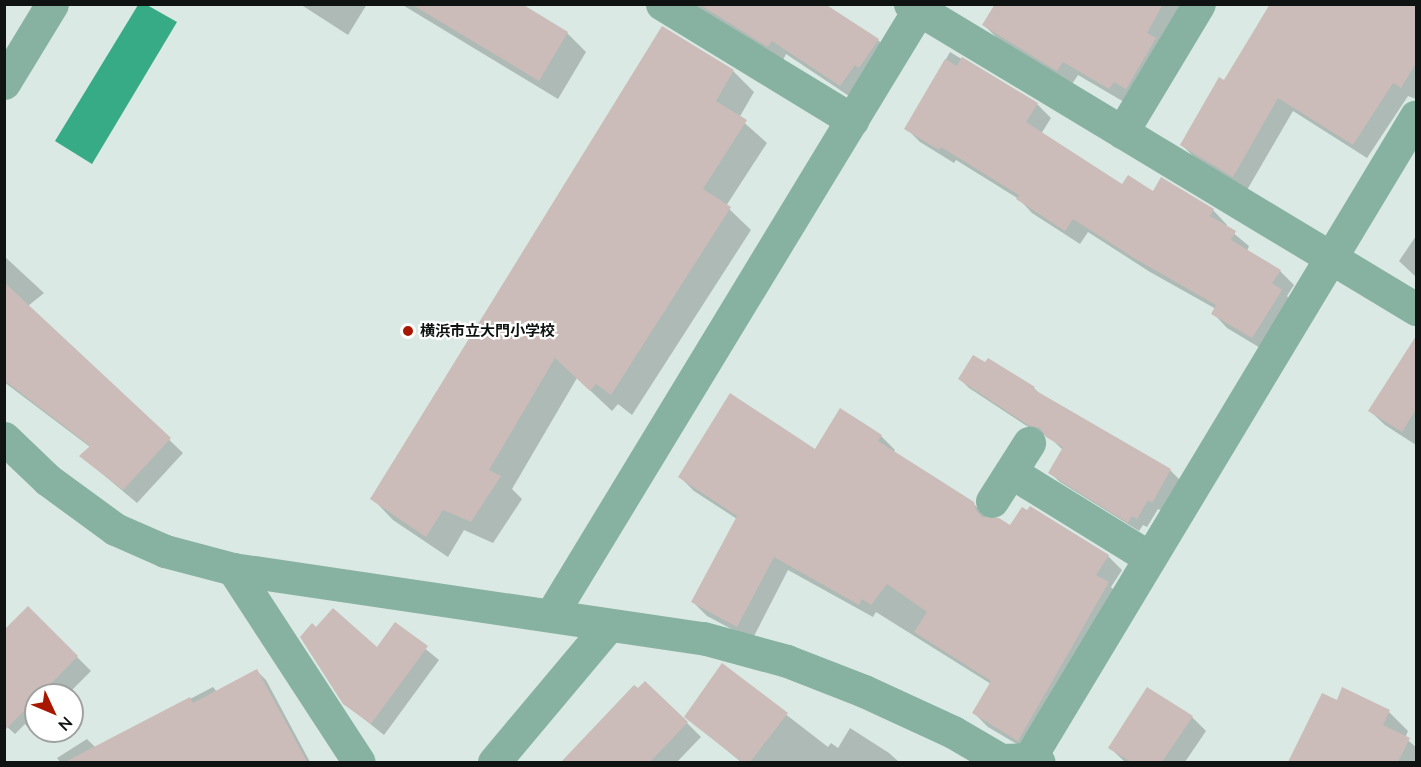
<!DOCTYPE html>
<meta charset="utf-8">
<style>
body{margin:0}
#map{position:relative;width:1421px;height:767px;overflow:hidden;background:#dae9e3;font-family:Mulish,"Noto Sans JP",sans-serif}
div>[style]{position:absolute}
.water>*{inset:0;background:#37aa86}
.shadow>*{inset:0;background:#0003}
.building>*{inset:0;background:#cbbcb9}
.minor>*{height:33px;margin:-16.5px;padding:0 16.5px;transform-origin:16.5px;border-radius:16.5px;background:#87b1a0}
.dots>*{width:16px;height:16px;translate:-50% -50%;box-sizing:border-box;border:3px solid #fff;border-radius:50%}
span{translate:-50% -50%;white-space:nowrap;text-align:center;line-height:1.15;-webkit-text-stroke:4.5px #fff;paint-order:stroke}
.poi-label{font-size:15px;color:#0f1412;font-weight:700}
.left{translate:0 -50%;text-align:left}
.frame{position:absolute;inset:0;border:6px solid #0f1412;pointer-events:none}
.north{position:absolute;left:24px;top:683px;width:60px;height:60px;box-sizing:border-box;background:#fff;border:2px solid #9fa1a0;border-radius:50%;rotate:134deg;font-size:16px;font-weight:700;line-height:24px;text-align:center;color:#0f1412}
.north::after{content:'';display:block;margin:auto;width:21px;height:27px;background:#a81801;clip-path:polygon(50% 0,100% 100%,50% 72%,0 100%)}
</style>
<div id="map">
<div class="water">
<div style="clip-path:polygon(138px 5px,147px 5px,177px 22px,92px 164px,55px 141px)"></div>
</div>
<div class="shadow">
<div style="clip-path:polygon(300px 4px,367px 4px,348px 35px)"></div>
<div style="clip-path:polygon(401px 4px,519px 4px,567px 33px,586px 52px,558px 99px)"></div>
<div style="clip-path:polygon(690px 4px,827px 4px,825px 7px,878px 40px,892px 55px,855px 100px,786px 54px,783px 60px)"></div>
<div style="clip-path:polygon(996px 4px,1185px 4px,1124px 102px,1078px 75px,1072px 84px,998px 39px,984px 25px)"></div>
<div style="clip-path:polygon(1270px 4px,1416px 4px,1416px 99px,1408px 96px,1367px 158px,1293px 111px,1247px 190px,1196px 159px,1182px 145px,1225px 82px)"></div>
<div style="clip-path:polygon(950px 52px,1037px 104px,1051px 118px,1041px 134px,1122px 186px,1213px 210px,1227px 225px,1226px 227px,1249px 246px,1247px 251px,1280px 271px,1294px 285px,1287px 296px,1295px 305px,1267px 352px,1227px 328px,1213px 313px,1216px 309px,1150px 272px,1088px 232px,1080px 244px,1032px 213px,1019px 199px,956px 160px,954px 163px,920px 142px,906px 128px)"></div>
<div style="clip-path:polygon(733px 71px,754px 92px,739px 118px,767px 143px,726px 206px,751px 230px,632px 415px,618px 404px,612px 411px,577px 378px,512px 489px,522px 499px,493px 543px,464px 530px,448px 557px,393px 520px,372px 498px)"></div>
<div style="clip-path:polygon(1416px 236px,1416px 277px,1399px 261px)"></div>
<div style="clip-path:polygon(4px 256px,44px 293px,28px 306px,183px 453px,137px 503px,81px 456px,90px 447px,4px 382px)"></div>
<div style="clip-path:polygon(1406px 355px,1416px 362px,1416px 445px,1385px 425px,1370px 411px)"></div>
<div style="clip-path:polygon(960px 379px,1034px 388px,1042px 396px,1170px 470px,1180px 480px,1162px 511px,1158px 509px,1147px 527px,1143px 525px,1139px 531px,1060px 482px,1050px 473px,1063px 450px,1048px 436px,1039px 434px,969px 388px)"></div>
<div style="clip-path:polygon(881px 436px,895px 450px,893px 453px,973px 503px,987px 518px,1011px 527px,1108px 556px,1122px 570px,1111px 587px,1122px 598px,1032px 753px,988px 727px,974px 713px,991px 684px,876px 612px,873px 617px,788px 570px,752px 640px,707px 616px,693px 602px,737px 519px,694px 491px,680px 477px,815px 452px)"></div>
<div style="clip-path:polygon(28px 608px,91px 671px,67px 695px,36px 695px,36px 727px,32px 731px,25px 724px,15px 734px,4px 724px)"></div>
<div style="clip-path:polygon(395px 624px,439px 660px,384px 735px,344px 703px,316px 629px,377px 649px)"></div>
<div style="clip-path:polygon(722px 665px,828px 747px,831px 743px,838px 748px,850px 728px,889px 753px,899px 762px,741px 762px,686px 717px)"></div>
<div style="clip-path:polygon(257px 671px,266px 680px,310px 762px,174px 762px,171px 758px,163px 762px,60px 762px,57px 758px,87px 739px,96px 748px,213px 687px,217px 692px)"></div>
<div style="clip-path:polygon(638px 691px,687px 723px,701px 737px,677px 762px,588px 762px,575px 750px)"></div>
<div style="clip-path:polygon(1323px 695px,1338px 702px,1389px 712px,1408px 731px,1405px 738px,1416px 747px,1416px 762px,1290px 762px)"></div>
<div style="clip-path:polygon(1192px 717px,1206px 731px,1185px 762px,1125px 762px,1110px 748px)"></div>
</div>
<div class="building">
<div style="clip-path:polygon(411px 4px,522px 4px,568px 32px,539px 81px)"></div>
<div style="clip-path:polygon(699px 4px,825px 4px,879px 39px,859px 68px,855px 65px,840px 86px,772px 41px,768px 47px)"></div>
<div style="clip-path:polygon(995px 4px,1163px 4px,1147px 33px,1156px 38px,1126px 89px,1114px 82px,1109px 89px,1063px 62px,1057px 71px,982px 25px)"></div>
<div style="clip-path:polygon(1270px 4px,1416px 4px,1416px 63px,1401px 88px,1393px 83px,1353px 145px,1278px 98px,1233px 177px,1180px 145px,1219px 77px,1224px 80px)"></div>
<div style="clip-path:polygon(662px 26px,734px 70px,716px 101px,747px 120px,703px 189px,731px 207px,611px 395px,596px 384px,590px 391px,555px 358px,489px 470px,501px 476px,471px 522px,443px 510px,426px 537px,370px 499px)"></div>
<div style="clip-path:polygon(962px 57px,1038px 103px,1026px 122px,1122px 184px,1128px 175px,1153px 191px,1161px 177px,1214px 209px,1210px 216px,1236px 231px,1231px 240px,1281px 270px,1272px 283px,1282px 290px,1252px 338px,1211px 314px,1216px 305px,1134px 258px,1073px 219px,1065px 231px,1016px 199px,1019px 195px,941px 147px,939px 150px,904px 129px,945px 59px,957px 66px)"></div>
<div style="clip-path:polygon(4px 282px,171px 438px,123px 490px,79px 456px,90px 446px,4px 380px)"></div>
<div style="clip-path:polygon(1416px 336px,1416px 409px,1402px 432px,1368px 411px)"></div>
<div style="clip-path:polygon(973px 355px,985px 362px,988px 358px,1035px 387px,1033px 389px,1171px 469px,1152px 503px,1148px 500px,1137px 519px,1132px 516px,1128px 523px,1048px 473px,1063px 447px,1046px 437px,1040px 428px,1028px 425px,958px 379px)"></div>
<div style="clip-path:polygon(730px 393px,815px 449px,840px 408px,882px 435px,878px 441px,974px 502px,976px 510px,982px 517px,999px 518px,1010px 525px,1022px 507px,1027px 510px,1030px 506px,1109px 555px,1096px 575px,1109px 582px,1018px 741px,972px 713px,991px 681px,914px 632px,927px 612px,887px 584px,871px 605px,862px 599px,859px 605px,774px 557px,737px 627px,691px 602px,737px 516px,678px 477px)"></div>
<div style="clip-path:polygon(28px 606px,78px 656px,40px 695px,36px 695px,36px 699px,4px 731px,4px 630px)"></div>
<div style="clip-path:polygon(333px 608px,377px 647px,395px 622px,428px 646px,371px 724px,343px 704px,300px 637px,312px 623px,316px 627px)"></div>
<div style="clip-path:polygon(722px 663px,788px 713px,750px 762px,742px 762px,684px 717px)"></div>
<div style="clip-path:polygon(257px 669px,307px 762px,65px 762px,190px 697px,193px 703px)"></div>
<div style="clip-path:polygon(645px 681px,688px 722px,650px 762px,561px 762px,634px 685px,638px 688px)"></div>
<div style="clip-path:polygon(1147px 687px,1193px 716px,1162px 762px,1131px 762px,1108px 748px)"></div>
<div style="clip-path:polygon(1342px 687px,1390px 710px,1383px 725px,1410px 738px,1398px 762px,1288px 762px,1322px 693px,1337px 700px)"></div>
</div>
<div class="minor">
<div style="left:662px;top:4px;width:223px;rotate:31.4deg"></div>
<div style="left:910px;top:4px;width:591px;rotate:31.08deg"></div>
<div style="left:4px;top:83px;width:92px;rotate:-58.7deg"></div>
<div style="left:1122px;top:132px;width:149px;rotate:-59deg"></div>
<div style="left:4px;top:438px;width:61px;rotate:43.7deg"></div>
<div style="left:48px;top:480px;width:83px;rotate:36.2deg"></div>
<div style="left:115px;top:529px;width:55px;rotate:23.7deg"></div>
<div style="left:165px;top:551px;width:70px;rotate:14.8deg"></div>
<div style="left:233px;top:569px;width:475px;rotate:8.4deg"></div>
<div style="left:703px;top:638px;width:87px;rotate:15.3deg"></div>
<div style="left:787px;top:661px;width:83px;rotate:21.3deg"></div>
<div style="left:864px;top:691px;width:98px;rotate:24.7deg"></div>
<div style="left:953px;top:732px;width:56px;rotate:30.3deg"></div>
<div style="left:1001px;top:760px;width:28px;rotate:-2deg"></div>
<div style="left:1029px;top:759px;width:10px;rotate:17deg"></div>
<div style="left:1011px;top:472px;width:163px;rotate:31.7deg"></div>
<div style="left:992px;top:501px;width:69px;rotate:-57.5deg"></div>
<div style="left:233px;top:569px;width:230px;rotate:56.9deg"></div>
<div style="left:551px;top:615px;width:715px;rotate:-58.73deg"></div>
<div style="left:1029px;top:759px;width:750px;rotate:-58.96deg"></div>
<div style="left:494px;top:762px;width:177px;rotate:-50deg"></div>
</div>
<div class="dots">
<div style="left:408px;top:331px;background:#a81801"></div>
</div>
<div class="poi-label">
<span class="left" style="left:420px;top:331px">横浜市立大門小学校</span>
</div>
<div class="frame"></div>
<div class="north">N</div>
</div>
